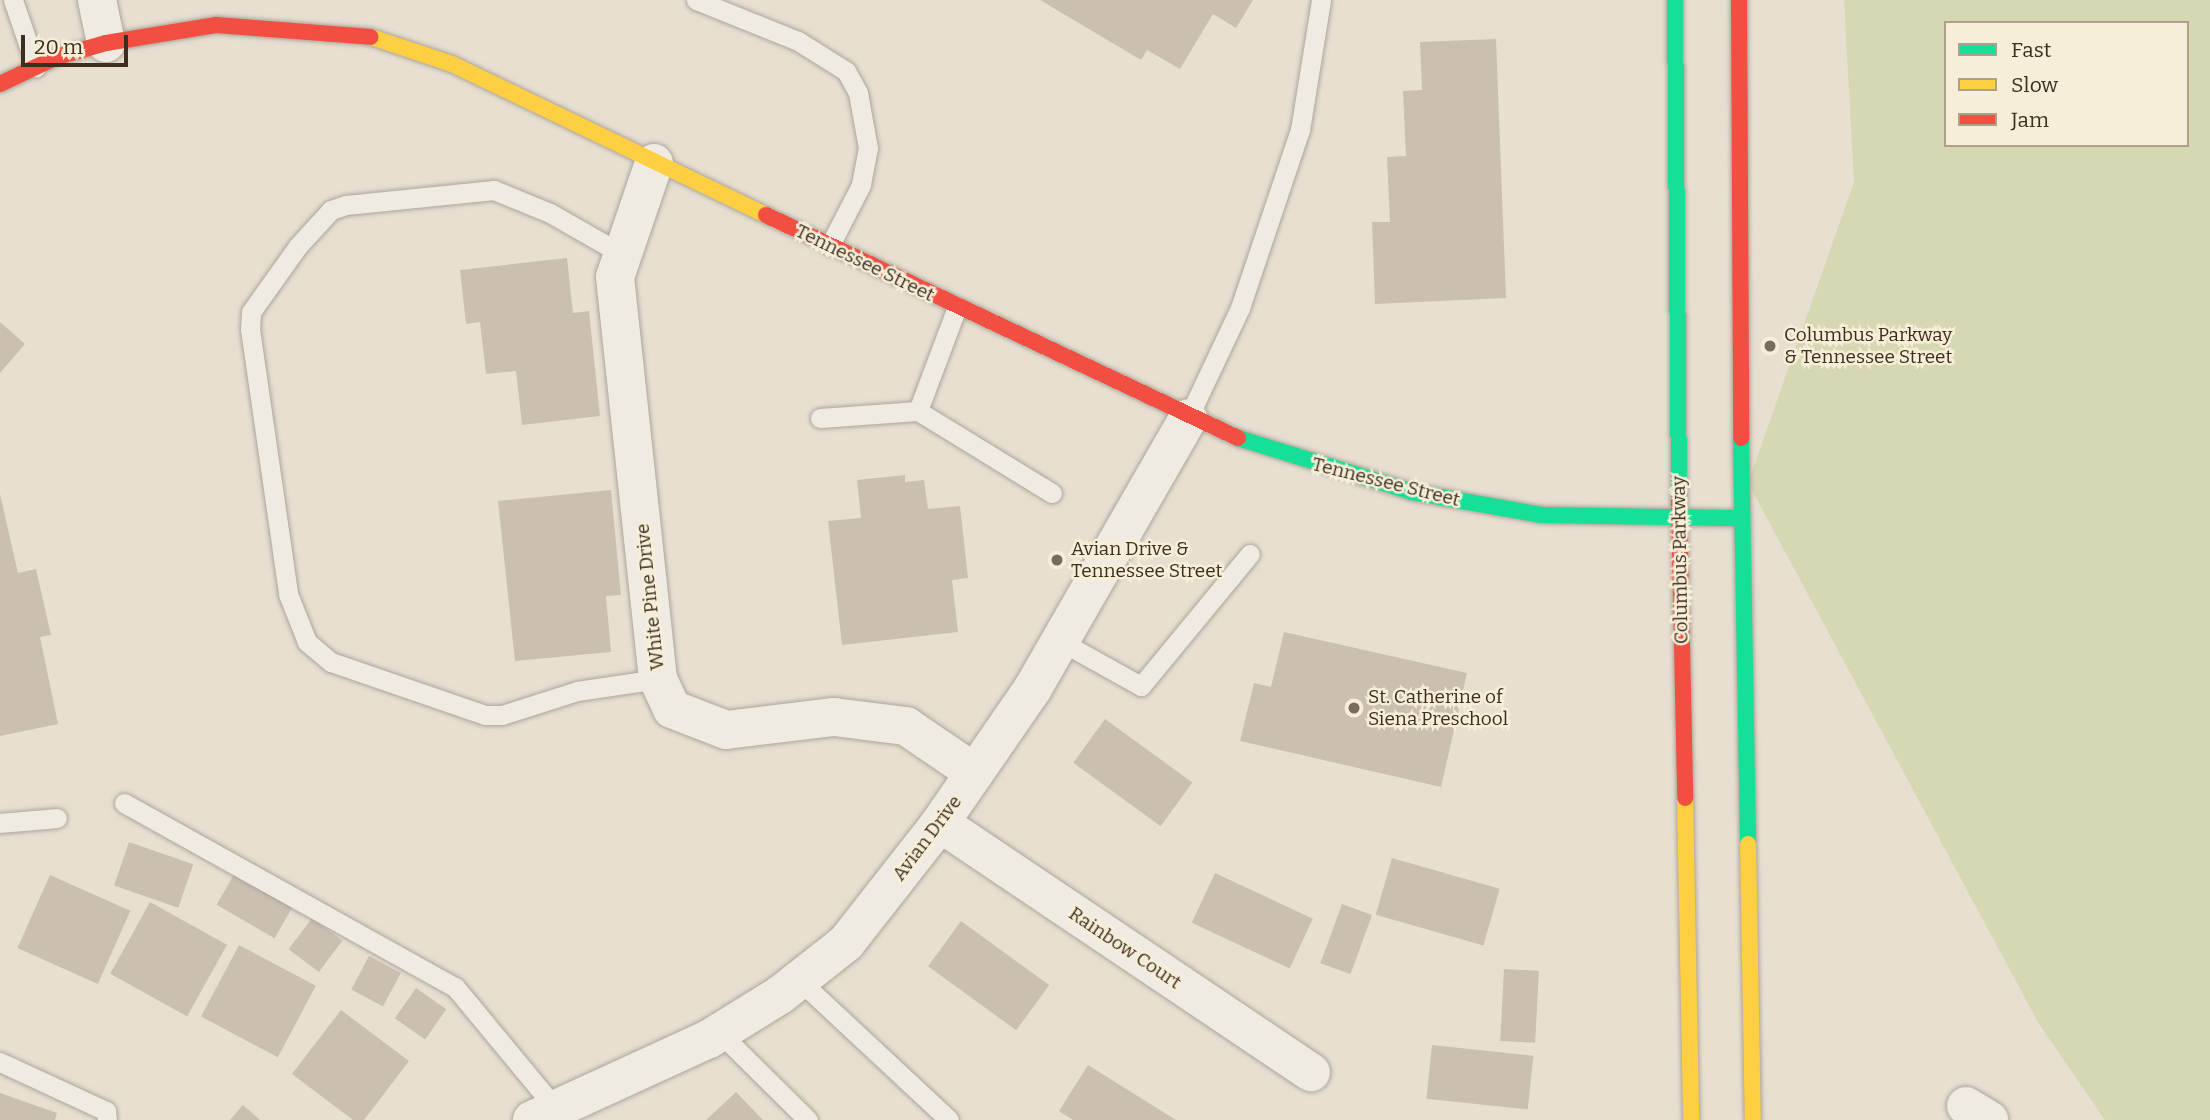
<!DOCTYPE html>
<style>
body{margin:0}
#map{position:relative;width:2210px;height:1120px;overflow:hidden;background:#e7e0d1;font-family:Bitter,serif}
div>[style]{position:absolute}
.green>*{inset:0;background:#d6d7b3}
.building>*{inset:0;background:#cbbfb2;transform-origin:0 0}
.roads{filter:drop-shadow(0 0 2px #ada599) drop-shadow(0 0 2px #ada599)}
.lane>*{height:19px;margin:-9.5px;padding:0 9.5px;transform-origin:9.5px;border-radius:9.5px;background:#efebe3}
.street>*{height:38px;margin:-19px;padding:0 19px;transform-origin:19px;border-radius:19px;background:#efebe3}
.fast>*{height:16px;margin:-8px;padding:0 8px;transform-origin:8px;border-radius:8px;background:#16e098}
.slow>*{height:16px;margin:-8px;padding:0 8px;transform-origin:8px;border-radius:8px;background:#ffcf43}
.jam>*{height:16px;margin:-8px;padding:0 8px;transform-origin:8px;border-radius:8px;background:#f24e42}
.dots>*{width:19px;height:19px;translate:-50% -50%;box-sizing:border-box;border:4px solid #f7eed8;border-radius:50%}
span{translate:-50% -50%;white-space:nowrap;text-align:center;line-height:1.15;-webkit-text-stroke:5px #f7eed8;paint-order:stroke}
.street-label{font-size:19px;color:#3d2e20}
.poi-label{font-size:19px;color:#3d2e20}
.left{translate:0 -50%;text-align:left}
.legend{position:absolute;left:1944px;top:21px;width:245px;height:126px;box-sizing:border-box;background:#f7eed8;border:2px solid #ada18e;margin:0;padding:9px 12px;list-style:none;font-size:21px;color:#3d2e20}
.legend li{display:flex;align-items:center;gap:14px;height:35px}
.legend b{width:35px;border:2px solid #ada18e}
.scale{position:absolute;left:21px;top:35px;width:107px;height:32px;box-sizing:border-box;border:4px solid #3d2e20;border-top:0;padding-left:9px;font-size:21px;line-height:24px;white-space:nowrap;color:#3d2e20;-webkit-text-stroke:5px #f7eed8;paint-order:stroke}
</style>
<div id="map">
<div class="green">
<div style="clip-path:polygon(evenodd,1844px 0,2210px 0,2210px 1120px,2105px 1120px,2039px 1024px,1748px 483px,1854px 182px,1844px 0,1946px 23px,2187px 23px,2187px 145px,1946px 145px,1946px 23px)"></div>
</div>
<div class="building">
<div style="clip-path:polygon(1040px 0,1253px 0,1236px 28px,1213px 14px,1180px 69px,1147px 50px,1141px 60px)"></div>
<div style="clip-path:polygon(1496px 39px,1506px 298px,1375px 304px,1372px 222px,1390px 222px,1387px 157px,1406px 156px,1403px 91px,1422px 90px,1420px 42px)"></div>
<div style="clip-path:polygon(567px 258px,573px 313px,589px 311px,600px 416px,522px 425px,516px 371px,486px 374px,480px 322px,466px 324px,460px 270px)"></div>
<div style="clip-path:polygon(0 322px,25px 344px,0 373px)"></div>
<div style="clip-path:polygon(905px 475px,905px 482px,924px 480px,928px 509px,960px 506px,968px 578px,952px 580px,958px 632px,842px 645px,828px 521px,861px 518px,857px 480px)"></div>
<div style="clip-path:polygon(611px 490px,621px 595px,606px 596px,611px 652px,515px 661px,498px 501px)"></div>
<div style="clip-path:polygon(0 494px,18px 573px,36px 569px,51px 635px,40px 637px,58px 724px,0 736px)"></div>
<div style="clip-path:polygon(1284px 632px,1467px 673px,1441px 787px,1240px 741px,1254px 683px,1271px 687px)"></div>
<div style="left:1105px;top:719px;width:108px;height:54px;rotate:36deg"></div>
<div style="left:129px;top:842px;width:68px;height:46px;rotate:19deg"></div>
<div style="left:1392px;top:858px;width:112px;height:59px;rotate:16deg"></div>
<div style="left:236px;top:871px;width:67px;height:39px;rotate:30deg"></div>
<div style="left:1215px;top:873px;width:108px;height:55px;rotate:25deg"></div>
<div style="left:50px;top:875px;width:88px;height:80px;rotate:24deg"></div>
<div style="left:150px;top:902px;width:88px;height:82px;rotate:29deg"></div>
<div style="left:1342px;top:904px;width:32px;height:63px;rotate:20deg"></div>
<div style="left:312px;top:918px;width:38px;height:39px;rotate:37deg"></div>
<div style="left:961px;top:921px;width:109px;height:56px;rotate:36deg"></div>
<div style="left:239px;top:945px;width:87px;height:81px;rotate:28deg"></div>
<div style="left:369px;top:956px;width:36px;height:38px;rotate:28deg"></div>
<div style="left:1504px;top:969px;width:35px;height:72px;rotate:3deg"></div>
<div style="left:416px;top:988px;width:37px;height:37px;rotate:35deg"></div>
<div style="clip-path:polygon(341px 1010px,409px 1061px,364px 1120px,353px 1120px,292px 1074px)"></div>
<div style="left:1432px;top:1045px;width:102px;height:54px;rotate:6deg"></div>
<div style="clip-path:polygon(1088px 1065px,1176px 1120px,1073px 1120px,1059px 1111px)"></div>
<div style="clip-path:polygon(736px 1092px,763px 1120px,706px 1120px)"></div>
<div style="clip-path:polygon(0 1093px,57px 1113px,55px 1120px,0 1120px)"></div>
<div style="clip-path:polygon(243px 1105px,260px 1120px,230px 1120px)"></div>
</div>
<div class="roads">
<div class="lane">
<div style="left:13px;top:0;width:71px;rotate:71.1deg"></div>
<div style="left:696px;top:0;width:110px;rotate:21.9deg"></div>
<div style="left:798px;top:41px;width:57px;rotate:32deg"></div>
<div style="left:846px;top:71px;width:25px;rotate:61deg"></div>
<div style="left:858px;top:93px;width:56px;rotate:79.7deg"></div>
<div style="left:868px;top:148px;width:38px;rotate:101deg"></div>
<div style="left:861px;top:185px;width:68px;rotate:117.3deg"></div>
<div style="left:620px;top:253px;width:81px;rotate:-150.3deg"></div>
<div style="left:550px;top:213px;width:61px;rotate:-157.7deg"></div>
<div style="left:494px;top:190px;width:149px;rotate:174.2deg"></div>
<div style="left:346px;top:205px;width:16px;rotate:162deg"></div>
<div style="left:331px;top:210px;width:49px;rotate:132.5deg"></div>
<div style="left:298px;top:246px;width:81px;rotate:125.5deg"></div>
<div style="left:251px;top:312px;width:17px;rotate:93deg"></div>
<div style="left:250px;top:329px;width:268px;rotate:81.8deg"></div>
<div style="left:288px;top:594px;width:52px;rotate:68.4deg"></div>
<div style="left:307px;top:642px;width:31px;rotate:40deg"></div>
<div style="left:331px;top:662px;width:163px;rotate:19deg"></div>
<div style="left:485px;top:715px;width:17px"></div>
<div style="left:502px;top:715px;width:79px;rotate:-17.7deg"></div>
<div style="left:577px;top:691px;width:82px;rotate:-8.4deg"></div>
<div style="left:957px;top:307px;width:111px;rotate:110.6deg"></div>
<div style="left:918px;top:411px;width:157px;rotate:31.5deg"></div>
<div style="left:820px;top:418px;width:98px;rotate:-4.1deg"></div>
<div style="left:1188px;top:418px;width:122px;rotate:-64.7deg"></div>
<div style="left:1240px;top:308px;width:188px;rotate:-71.4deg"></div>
<div style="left:1300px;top:130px;width:132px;rotate:-80.8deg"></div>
<div style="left:1060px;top:641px;width:93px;rotate:29.1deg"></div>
<div style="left:1141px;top:686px;width:171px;rotate:-50.5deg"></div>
<div style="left:124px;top:803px;width:379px;rotate:29.1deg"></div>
<div style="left:455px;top:987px;width:158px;rotate:50.4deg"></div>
<div style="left:0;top:823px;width:57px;rotate:-5deg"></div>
<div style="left:799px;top:980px;width:205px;rotate:43deg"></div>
<div style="left:719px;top:1032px;width:125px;rotate:44.7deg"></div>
<div style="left:0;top:1062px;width:117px;rotate:24.8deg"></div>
<div style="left:106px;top:1111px;width:9px;rotate:84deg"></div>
</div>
<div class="street">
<div style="left:97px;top:0;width:44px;rotate:78.2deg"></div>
<div style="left:654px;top:163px;width:120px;rotate:108.9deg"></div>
<div style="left:615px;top:277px;width:404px;rotate:83.9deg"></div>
<div style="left:658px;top:679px;width:33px;rotate:65deg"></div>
<div style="left:672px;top:709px;width:58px;rotate:21.3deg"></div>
<div style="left:726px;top:730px;width:109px;rotate:-6.9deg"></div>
<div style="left:834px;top:717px;width:73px;rotate:7.1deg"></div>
<div style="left:906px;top:726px;width:83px;rotate:34.3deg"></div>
<div style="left:940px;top:823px;width:447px;rotate:33.9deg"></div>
<div style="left:1966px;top:1106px;width:27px;rotate:31deg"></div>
<div style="left:532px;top:1120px;width:195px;rotate:-24.6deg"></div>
<div style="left:709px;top:1039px;width:84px;rotate:-31.8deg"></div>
<div style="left:780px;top:995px;width:84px;rotate:-38.2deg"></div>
<div style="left:846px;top:943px;width:152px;rotate:-51.9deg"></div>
<div style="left:940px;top:823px;width:164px;rotate:-55.4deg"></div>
<div style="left:1033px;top:688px;width:311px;rotate:-60.1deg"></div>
</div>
<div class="fast">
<div style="left:1675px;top:0;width:501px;rotate:89.54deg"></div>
<div style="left:1238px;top:438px;width:182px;rotate:17.2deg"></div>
<div style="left:1412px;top:492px;width:131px;rotate:10.1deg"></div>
<div style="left:1541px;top:515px;width:200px;rotate:0.9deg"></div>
<div style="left:1741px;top:438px;width:406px;rotate:89deg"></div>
</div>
<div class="slow">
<div style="left:371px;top:37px;width:85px;rotate:18.4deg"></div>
<div style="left:452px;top:64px;width:348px;rotate:25.7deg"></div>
<div style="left:1685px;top:798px;width:322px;rotate:88.9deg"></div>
<div style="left:1748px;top:844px;width:276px;rotate:89deg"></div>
</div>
<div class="jam">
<div style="left:1739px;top:0;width:438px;rotate:89.7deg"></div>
<div style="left:0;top:84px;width:63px;rotate:-25.3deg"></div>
<div style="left:57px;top:57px;width:51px;rotate:-15.9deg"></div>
<div style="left:106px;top:43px;width:111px;rotate:-9.3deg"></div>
<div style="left:216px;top:25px;width:155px;rotate:4.4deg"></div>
<div style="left:766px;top:215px;width:522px;rotate:25.29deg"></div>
<div style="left:1679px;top:501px;width:297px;rotate:88.8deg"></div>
</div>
</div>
<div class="dots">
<div style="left:1770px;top:346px;background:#786c5e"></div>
<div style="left:1057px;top:560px;background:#786c5e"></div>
<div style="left:1354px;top:708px;background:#786c5e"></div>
</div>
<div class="street-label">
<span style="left:865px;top:263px;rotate:26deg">Tennessee Street</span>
<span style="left:1386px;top:482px;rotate:14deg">Tennessee Street</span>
<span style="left:1680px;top:560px;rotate:-91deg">Columbus Parkway</span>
<span style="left:650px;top:597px;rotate:-96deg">White Pine Drive</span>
<span style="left:927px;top:838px;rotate:-53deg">Avian Drive</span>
<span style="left:1125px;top:948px;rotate:34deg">Rainbow Court</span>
</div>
<div class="poi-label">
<span class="left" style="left:1784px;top:346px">Columbus Parkway<br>&amp; Tennessee Street</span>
<span class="left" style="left:1071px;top:560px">Avian Drive &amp;<br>Tennessee Street</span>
<span class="left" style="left:1368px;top:708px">St. Catherine of<br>Siena Preschool</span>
</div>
<ul class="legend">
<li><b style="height:9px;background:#16e098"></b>Fast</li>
<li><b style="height:9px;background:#ffcf43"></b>Slow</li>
<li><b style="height:9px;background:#f24e42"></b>Jam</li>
</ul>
<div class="scale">20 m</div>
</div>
